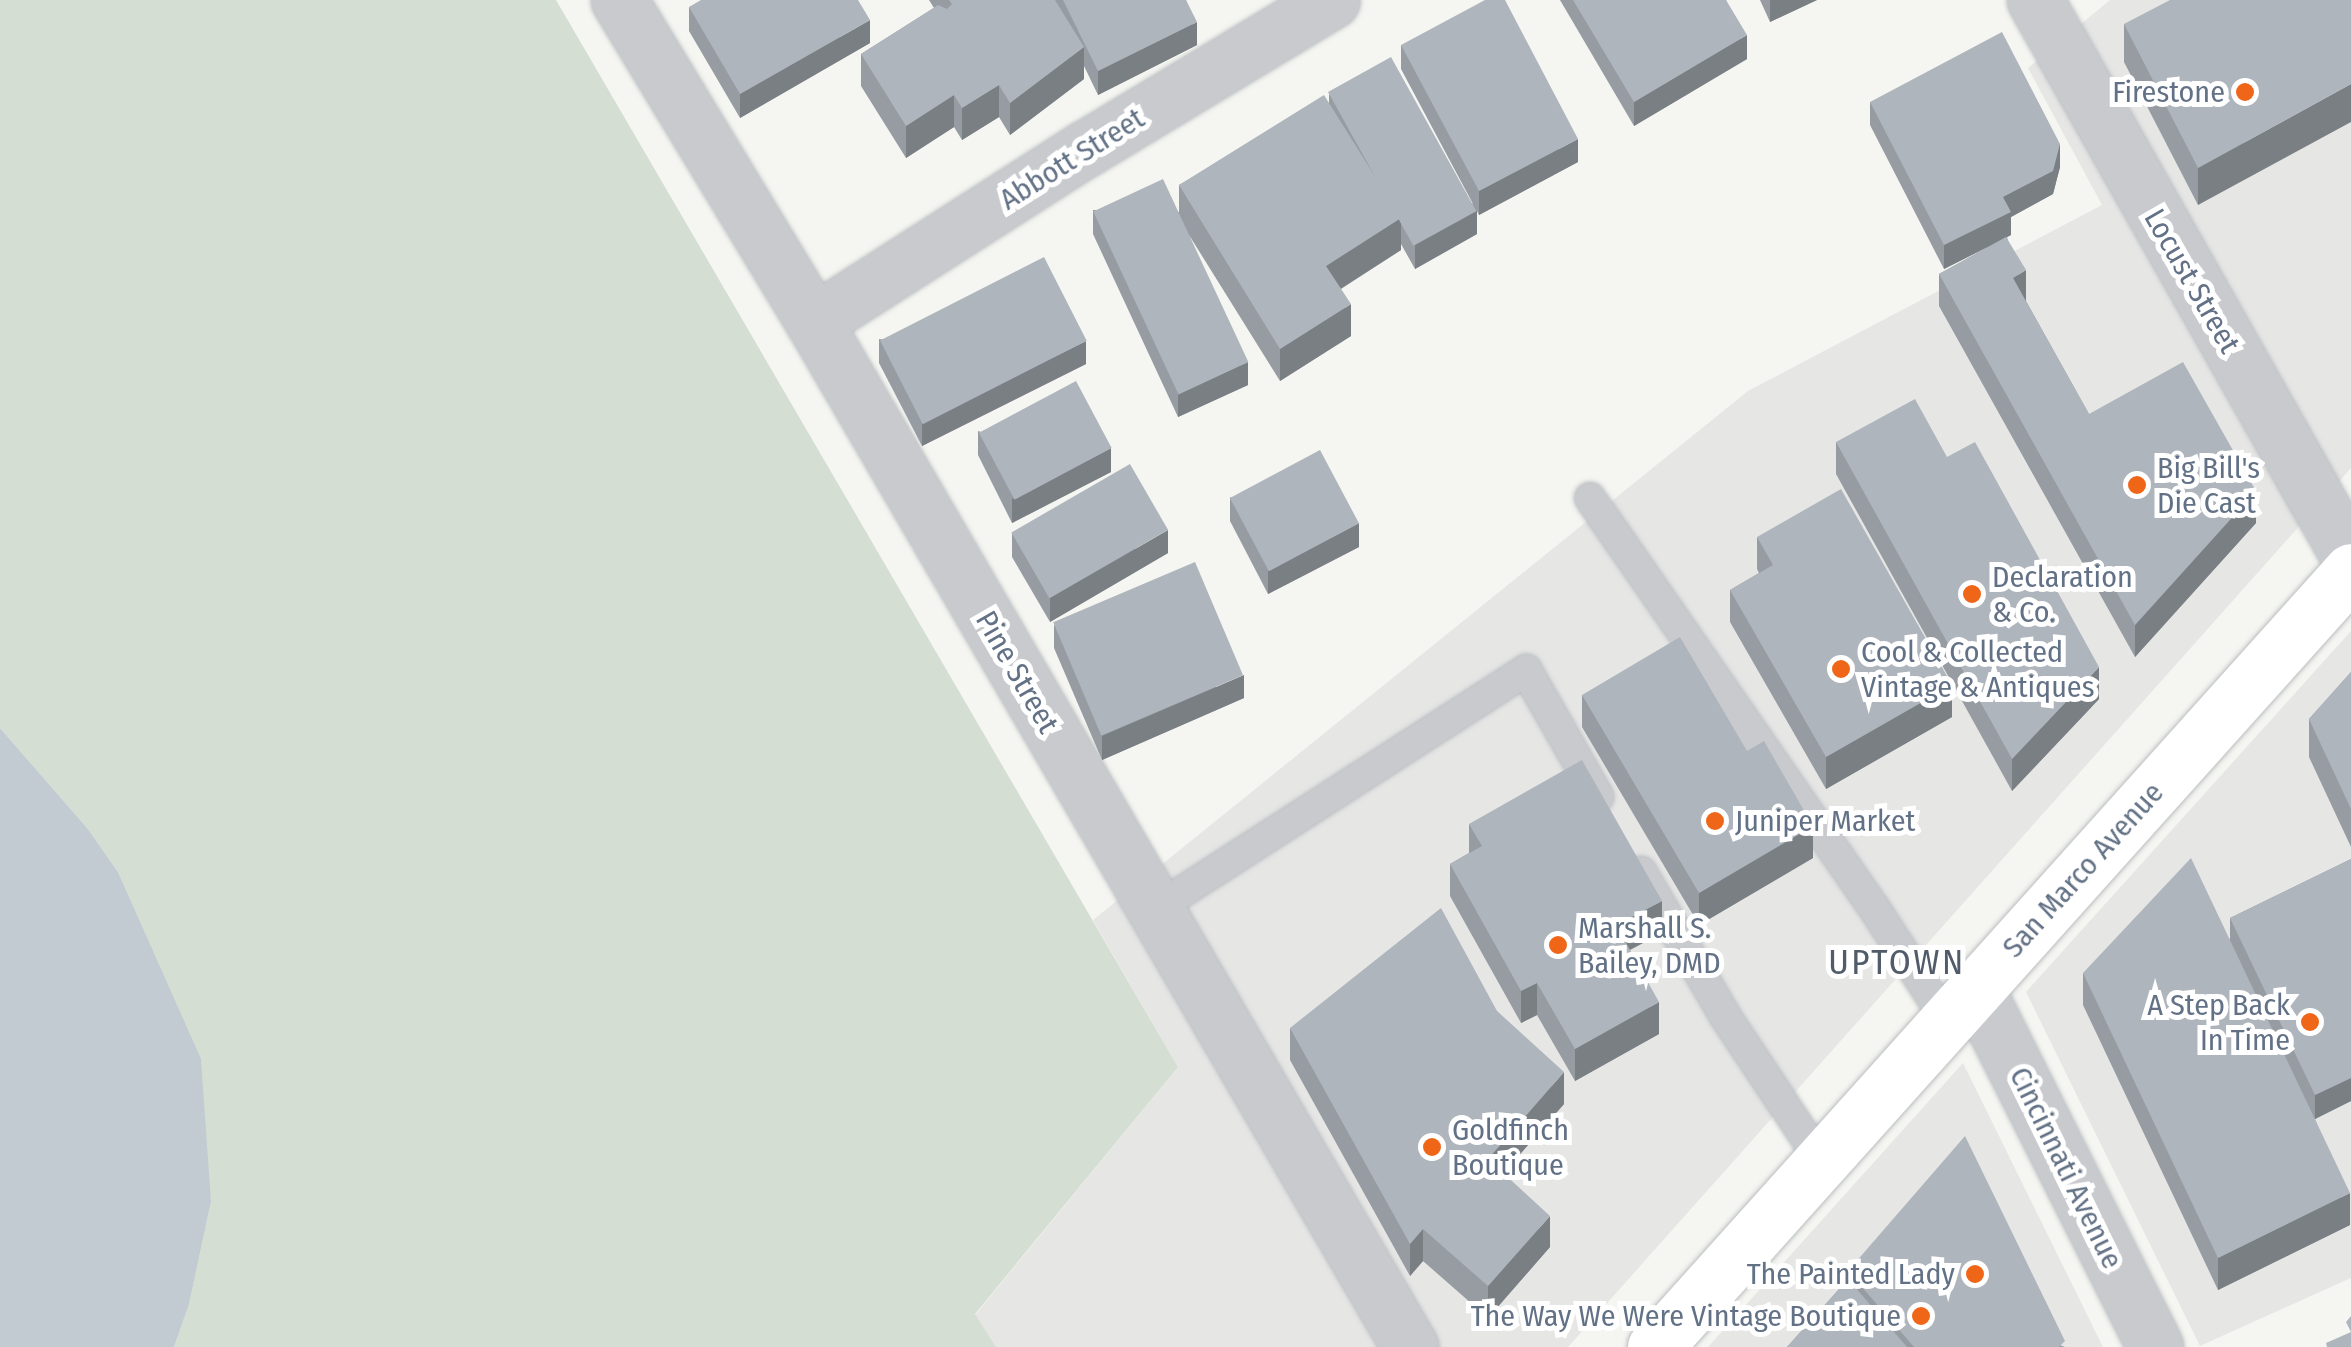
<!DOCTYPE html>
<style>
body{margin:0}
#map{position:relative;width:2351px;height:1347px;overflow:hidden;background:#f5f6f1;font-family:"Fira Sans Condensed",sans-serif}
div>[style]{position:absolute}
.built>*{inset:0;background:#e6e6e5}
.green>*{inset:0;background:#d5ded2}
.water>*{inset:0;background:#c2cbd2}
.roads{filter:drop-shadow(0 0 2px #babdc1) drop-shadow(0 0 2px #babdc1)}
.lane>*{height:30px;margin:-15px;padding:0 15px;transform-origin:15px;border-radius:15px;background:#c8cace}
.street>*{height:55px;margin:-27.5px;padding:0 27.5px;transform-origin:27.5px;border-radius:27.5px;background:#c8cace}
.primary>*{height:55px;margin:-27.5px;padding:0 27.5px;transform-origin:27.5px;border-radius:27.5px;background:#fff}
.wall>*{inset:0;background:#969ca2}
.shaded-wall>*{inset:0;background:#7a7f84}
.building>*{inset:0;background:#afb5bc;transform-origin:0 0}
.dots>*{width:28px;height:28px;translate:-50% -50%;box-sizing:border-box;border:5px solid #fff;border-radius:50%}
span{translate:-50% -50%;white-space:nowrap;text-align:center;line-height:1.15;-webkit-text-stroke:10px #fff;paint-order:stroke}
.poi-label{font-size:30px;color:#627185}
.right{translate:-100% -50%;text-align:right}
.left{translate:0 -50%;text-align:left}
.street-label{font-size:30px;color:#627185}
.quarter-label{font-size:35px;color:#515b69;letter-spacing:2.5px}
</style>
<div id="map">
<div class="built">
<div style="clip-path:polygon(2110px 0,2351px 0,2351px 468px,1568px 1347px,996px 1347px,975px 1315px,1178px 1067px,1093px 920px,1748px 391px,2102px 205px,2028px 68px)"></div>
<div style="clip-path:polygon(2351px 631px,2351px 1278px,2200px 1346px,2026px 992px)"></div>
<div style="clip-path:polygon(1963px 1063px,2103px 1347px,1708px 1347px)"></div>
</div>
<div class="green">
<div style="clip-path:polygon(0 0,556px 0,1178px 1067px,975px 1314px,996px 1347px,174px 1347px,189px 1303px,211px 1202px,185px 1025px,118px 872px,88px 829px,0 728px)"></div>
</div>
<div class="water">
<div style="clip-path:polygon(0 728px,88px 829px,118px 872px,201px 1059px,211px 1202px,189px 1304px,174px 1347px,0 1347px)"></div>
</div>
<div class="roads">
<div class="lane">
<div style="left:1590px;top:498px;width:499px;rotate:55.3deg"></div>
<div style="left:1874px;top:908px;width:135px;rotate:57.1deg"></div>
<div style="left:1641px;top:872px;width:167px;rotate:59.7deg"></div>
<div style="left:1725px;top:1016px;width:175px;rotate:56.4deg"></div>
<div style="left:1154px;top:910px;width:443px;rotate:-32.8deg"></div>
<div style="left:1526px;top:670px;width:146px;rotate:60.4deg"></div>
</div>
<div class="street">
<div style="left:619px;top:0;width:376px;rotate:58.8deg"></div>
<div style="left:814px;top:322px;width:1186px;rotate:59.82deg"></div>
<div style="left:2035px;top:0;width:643px;rotate:60.56deg"></div>
<div style="left:814px;top:322px;width:322px;rotate:-32.6deg"></div>
<div style="left:1085px;top:149px;width:288px;rotate:-31.1deg"></div>
<div style="left:1976px;top:989px;width:400px;rotate:63.4deg"></div>
</div>
<div class="primary">
<div style="left:1655px;top:1347px;width:1042px;rotate:-48.11deg"></div>
</div>
</div>
<div class="wall">
<div style="clip-path:polygon(929px 0,1186px 0,1197px 45px,1098px 95px,1084px 66px,1084px 79px,1010px 135px,999px 117px,962px 140px,954px 127px,906px 158px,861px 86px,861px 54px,934px 8px)"></div>
<div style="clip-path:polygon(1560px 0,1726px 0,1747px 59px,1634px 126px)"></div>
<div style="clip-path:polygon(1760px 0,1817px 0,1770px 22px)"></div>
<div style="clip-path:polygon(2351px 0,2198px 205px,2124px 62px,2124px 24px)"></div>
<div style="clip-path:polygon(689px 7px,870px 43px,740px 118px,689px 31px)"></div>
<div style="clip-path:polygon(1401px 45px,1578px 162px,1479px 215px,1477px 211px,1477px 234px,1415px 269px,1401px 244px,1401px 250px,1341px 289px,1351px 336px,1280px 381px,1189px 235px,1248px 385px,1178px 417px,1093px 234px,1093px 210px,1179px 212px,1179px 185px,1329px 103px,1329px 93px,1473px 204px,1401px 69px)"></div>
<div style="clip-path:polygon(1870px 102px,2060px 167px,2053px 194px,2011px 217px,2011px 235px,2007px 237px,2026px 301px,2089px 414px,2256px 523px,2135px 657px,1939px 306px,1939px 274px,1988px 247px,1944px 269px,1870px 125px)"></div>
<div style="clip-path:polygon(879px 339px,1086px 364px,922px 446px,879px 363px)"></div>
<div style="clip-path:polygon(978px 431px,1111px 472px,1012px 523px,978px 455px)"></div>
<div style="clip-path:polygon(1836px 442px,1947px 457px,2099px 699px,2012px 791px,1836px 474px)"></div>
<div style="clip-path:polygon(1230px 497px,1359px 547px,1268px 594px,1230px 521px)"></div>
<div style="clip-path:polygon(1012px 533px,1168px 553px,1050px 622px,1012px 557px)"></div>
<div style="clip-path:polygon(1757px 537px,1952px 717px,1826px 789px,1730px 622px,1730px 590px,1759px 573px,1757px 569px)"></div>
<div style="clip-path:polygon(1054px 625px,1244px 698px,1102px 760px,1054px 648px)"></div>
<div style="clip-path:polygon(2351px 672px,2351px 847px,2309px 757px,2309px 719px)"></div>
<div style="clip-path:polygon(1582px 695px,1747px 751px,1813px 858px,1699px 925px,1582px 727px)"></div>
<div style="clip-path:polygon(1469px 824px,1662px 933px,1630px 950px,1659px 1034px,1575px 1081px,1537px 1015px,1521px 1023px,1450px 896px,1450px 864px,1469px 853px)"></div>
<div style="clip-path:polygon(2351px 859px,2351px 1101px,2315px 1119px,2350px 1225px,2218px 1290px,2083px 1005px,2083px 973px,2230px 939px,2230px 918px)"></div>
<div style="clip-path:polygon(1497px 1011px,1564px 1104px,1503px 1173px,1550px 1247px,1488px 1318px,1423px 1261px,1410px 1276px,1290px 1060px,1290px 1028px)"></div>
<div style="clip-path:polygon(1848px 1271px,2065px 1347px,1787px 1347px,1848px 1279px)"></div>
</div>
<div class="shaded-wall">
<div style="clip-path:polygon(1770px 0,1817px 0,1770px 22px)"></div>
<div style="clip-path:polygon(870px 20px,870px 43px,740px 118px,740px 94px)"></div>
<div style="clip-path:polygon(1197px 22px,1197px 45px,1098px 95px,1098px 71px)"></div>
<div style="clip-path:polygon(1747px 35px,1747px 59px,1634px 126px,1634px 102px)"></div>
<div style="clip-path:polygon(1084px 47px,1084px 79px,1010px 135px,1010px 103px)"></div>
<div style="clip-path:polygon(2351px 84px,2351px 122px,2198px 205px,2198px 168px)"></div>
<div style="clip-path:polygon(999px 85px,999px 117px,962px 140px,962px 108px)"></div>
<div style="clip-path:polygon(954px 95px,954px 127px,906px 158px,906px 126px)"></div>
<div style="clip-path:polygon(1578px 139px,1578px 162px,1479px 215px,1479px 191px)"></div>
<div style="clip-path:polygon(2060px 144px,2060px 167px,2053px 194px,2011px 217px,2011px 235px,1944px 269px,1944px 245px,2003px 197px)"></div>
<div style="clip-path:polygon(1477px 211px,1477px 234px,1415px 269px,1415px 245px)"></div>
<div style="clip-path:polygon(1401px 218px,1401px 250px,1326px 298px,1326px 266px)"></div>
<div style="clip-path:polygon(2026px 270px,2026px 302px,2013px 278px)"></div>
<div style="clip-path:polygon(1351px 304px,1351px 336px,1280px 381px,1280px 349px)"></div>
<div style="clip-path:polygon(1086px 341px,1086px 364px,922px 446px,922px 422px)"></div>
<div style="clip-path:polygon(1248px 362px,1248px 385px,1178px 417px,1178px 393px)"></div>
<div style="clip-path:polygon(1111px 448px,1111px 472px,1012px 523px,1012px 499px)"></div>
<div style="clip-path:polygon(2256px 491px,2256px 523px,2135px 657px,2135px 625px)"></div>
<div style="clip-path:polygon(1359px 523px,1359px 547px,1268px 594px,1268px 571px)"></div>
<div style="clip-path:polygon(1168px 530px,1168px 553px,1050px 622px,1050px 598px)"></div>
<div style="clip-path:polygon(2099px 667px,2099px 699px,2012px 791px,2012px 759px)"></div>
<div style="clip-path:polygon(1244px 675px,1244px 698px,1102px 760px,1102px 736px)"></div>
<div style="clip-path:polygon(1952px 685px,1952px 717px,1826px 789px,1826px 757px)"></div>
<div style="clip-path:polygon(1813px 826px,1813px 858px,1699px 925px,1699px 893px)"></div>
<div style="clip-path:polygon(1662px 901px,1662px 933px,1616px 957px,1616px 925px)"></div>
<div style="clip-path:polygon(1537px 983px,1537px 1015px,1521px 1023px,1521px 991px)"></div>
<div style="clip-path:polygon(1659px 1002px,1659px 1034px,1575px 1081px,1575px 1049px)"></div>
<div style="clip-path:polygon(1564px 1072px,1564px 1104px,1488px 1191px,1488px 1159px)"></div>
<div style="clip-path:polygon(2351px 1078px,2351px 1101px,2315px 1119px,2315px 1095px)"></div>
<div style="clip-path:polygon(2350px 1193px,2350px 1225px,2218px 1290px,2218px 1258px)"></div>
<div style="clip-path:polygon(1550px 1216px,1550px 1247px,1488px 1318px,1488px 1286px)"></div>
<div style="clip-path:polygon(1423px 1229px,1423px 1261px,1410px 1276px,1410px 1244px)"></div>
</div>
<div class="building">
<div style="clip-path:polygon(701px 0,858px 0,870px 20px,740px 94px,689px 7px)"></div>
<div style="clip-path:polygon(949px 0,1055px 0,1084px 47px,1010px 103px,999px 85px,962px 108px,954px 95px,906px 126px,861px 54px,938px 5px,947px 9px,952px 4px)"></div>
<div style="clip-path:polygon(1063px 0,1186px 0,1197px 22px,1098px 71px)"></div>
<div style="clip-path:polygon(1485px 0,1505px 0,1578px 139px,1479px 191px,1401px 45px)"></div>
<div style="clip-path:polygon(1573px 0,1726px 0,1747px 35px,1634px 102px)"></div>
<div style="clip-path:polygon(2170px 0,2351px 0,2351px 84px,2198px 168px,2124px 24px)"></div>
<div style="clip-path:polygon(2002px 32px,2060px 144px,2053px 171px,2003px 197px,2011px 212px,1944px 245px,1870px 102px)"></div>
<div style="left:1391px;top:57px;width:176px;height:72px;rotate:61deg"></div>
<div style="clip-path:polygon(1324px 95px,1401px 218px,1326px 266px,1351px 304px,1280px 349px,1179px 185px)"></div>
<div style="left:1163px;top:179px;width:202px;height:77px;rotate:65deg"></div>
<div style="clip-path:polygon(2006px 237px,2026px 270px,2013px 278px,2089px 414px,2183px 362px,2256px 491px,2135px 625px,1939px 274px)"></div>
<div style="left:1044px;top:257px;width:94px;height:184px;rotate:63deg"></div>
<div style="left:1076px;top:381px;width:76px;height:110px;rotate:62deg"></div>
<div style="clip-path:polygon(1915px 399px,1947px 457px,1975px 442px,2099px 667px,2012px 759px,1836px 442px)"></div>
<div style="left:1320px;top:450px;width:83px;height:102px;rotate:62deg"></div>
<div style="left:1130px;top:464px;width:76px;height:137px;rotate:60deg"></div>
<div style="clip-path:polygon(1841px 489px,1952px 685px,1826px 757px,1730px 590px,1773px 565px,1757px 537px)"></div>
<div style="left:1195px;top:562px;width:123px;height:154px;rotate:67deg"></div>
<div style="clip-path:polygon(1680px 637px,1747px 751px,1764px 741px,1813px 826px,1699px 893px,1582px 695px)"></div>
<div style="clip-path:polygon(2351px 672px,2351px 809px,2309px 719px)"></div>
<div style="clip-path:polygon(1582px 760px,1662px 901px,1616px 925px,1659px 1002px,1575px 1049px,1537px 983px,1521px 991px,1450px 864px,1482px 846px,1469px 824px)"></div>
<div style="clip-path:polygon(2191px 858px,2350px 1193px,2218px 1258px,2083px 973px)"></div>
<div style="clip-path:polygon(2351px 859px,2351px 1078px,2315px 1095px,2230px 918px)"></div>
<div style="clip-path:polygon(1441px 908px,1497px 1011px,1564px 1072px,1488px 1159px,1550px 1216px,1488px 1286px,1423px 1229px,1410px 1244px,1290px 1028px)"></div>
<div style="clip-path:polygon(1965px 1136px,2065px 1341px,2059px 1347px,1914px 1347px,1848px 1271px)"></div>
<div style="clip-path:polygon(1848px 1279px,1907px 1347px,1787px 1347px)"></div>
<div style="clip-path:polygon(2351px 1316px,2351px 1347px,2327px 1347px,2326px 1343px,2351px 1332px,2346px 1322px)"></div>
</div>
<div class="dots">
<div style="left:2245px;top:92px;background:#ef6618"></div>
<div style="left:2137px;top:485px;background:#ef6618"></div>
<div style="left:1972px;top:594px;background:#ef6618"></div>
<div style="left:1841px;top:669px;background:#ef6618"></div>
<div style="left:1715px;top:821px;background:#ef6618"></div>
<div style="left:1558px;top:945px;background:#ef6618"></div>
<div style="left:2310px;top:1022px;background:#ef6618"></div>
<div style="left:1432px;top:1147px;background:#ef6618"></div>
<div style="left:1975px;top:1274px;background:#ef6618"></div>
<div style="left:1921px;top:1316px;background:#ef6618"></div>
</div>
<div class="poi-label">
<span class="right" style="left:2225px;top:92px">Firestone</span>
<span class="left" style="left:2157px;top:485px">Big Bill's<br>Die Cast</span>
<span class="left" style="left:1992px;top:594px">Declaration<br>&amp; Co.</span>
<span class="left" style="left:1861px;top:669px">Cool &amp; Collected<br>Vintage &amp; Antiques</span>
<span class="left" style="left:1735px;top:821px">Juniper Market</span>
<span class="left" style="left:1578px;top:945px">Marshall S.<br>Bailey, DMD</span>
<span class="right" style="left:2290px;top:1022px">A Step Back<br>In Time</span>
<span class="left" style="left:1452px;top:1147px">Goldfinch<br>Boutique</span>
<span class="right" style="left:1955px;top:1274px">The Painted Lady</span>
<span class="right" style="left:1901px;top:1316px">The Way We Were Vintage Boutique</span>
</div>
<div class="street-label">
<span style="left:1072px;top:159px;rotate:-32deg">Abbott Street</span>
<span style="left:2192px;top:281px;rotate:60deg">Locust Street</span>
<span style="left:1017px;top:672px;rotate:60deg">Pine Street</span>
<span style="left:2083px;top:870px;rotate:-48deg">San Marco Avenue</span>
<span style="left:2066px;top:1168px;rotate:64deg">Cincinnati Avenue</span>
</div>
<div class="quarter-label">
<span style="left:1897px;top:962px">UPTOWN</span>
</div>
</div>
